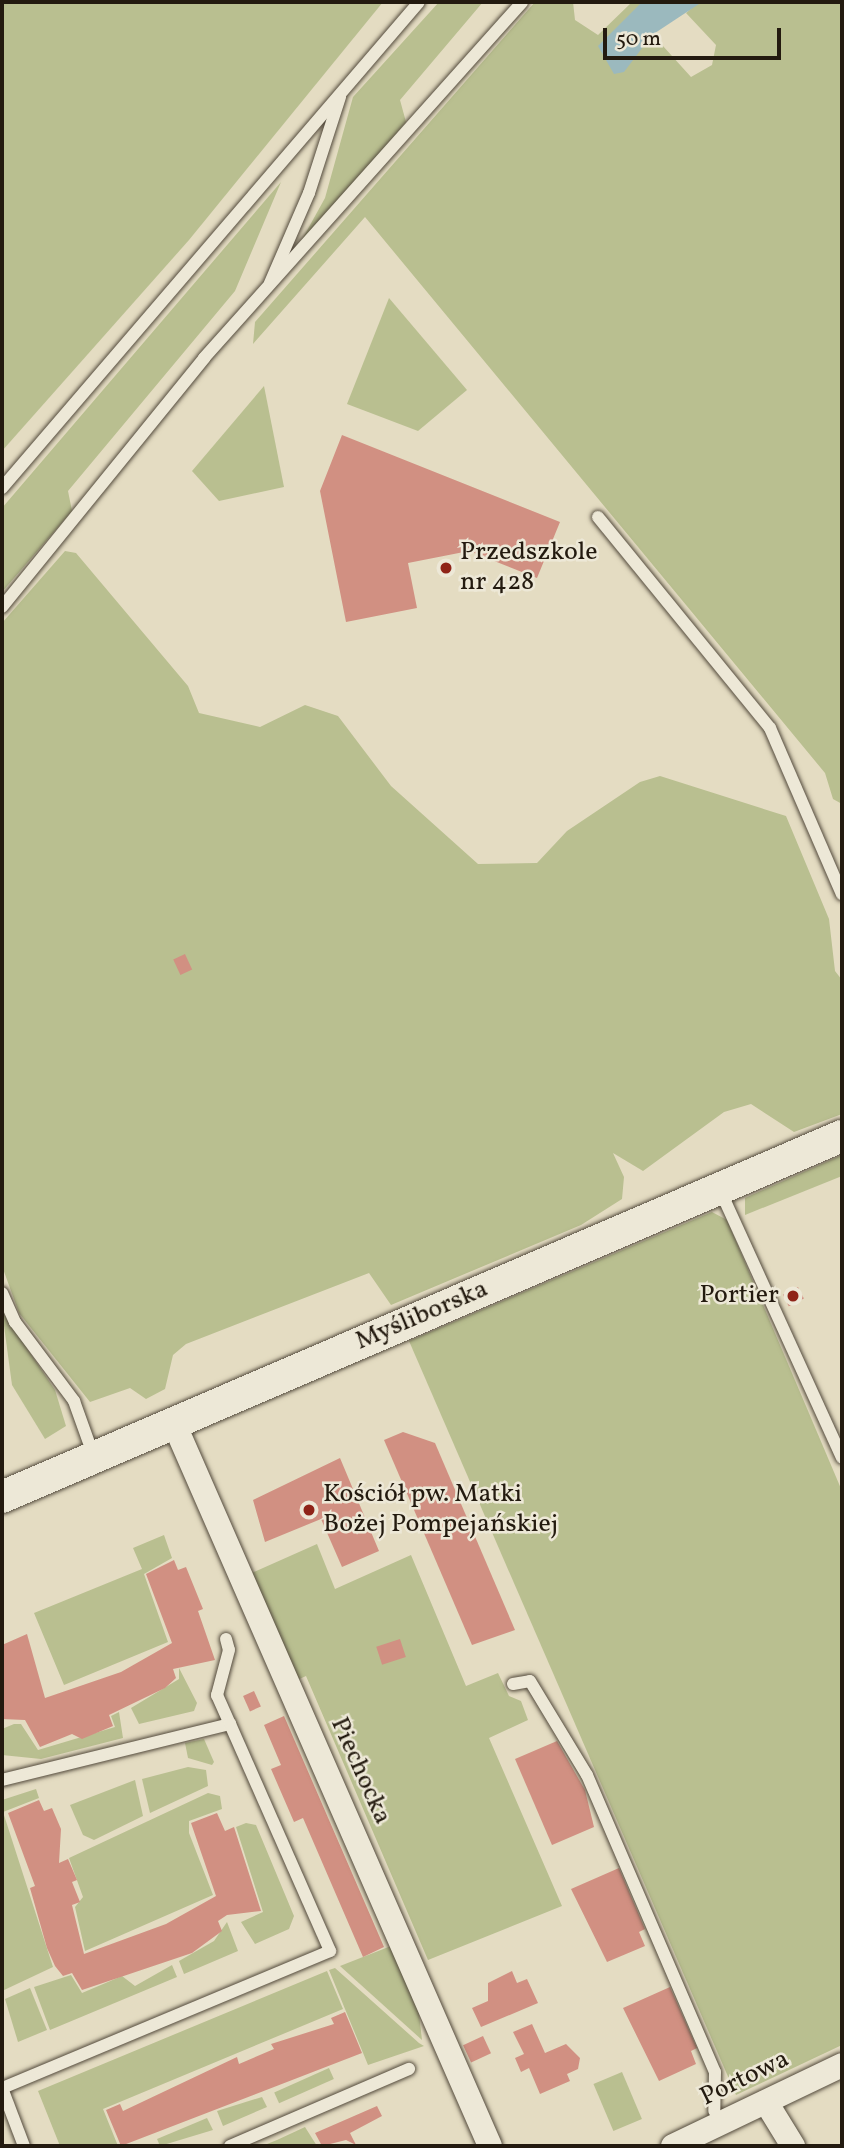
<!DOCTYPE html>
<meta charset="utf-8">
<style>
body{margin:0}
#map{position:relative;width:844px;height:2148px;overflow:hidden;background:#e4dcc2;font-family:Vollkorn,serif}
div>[style]{position:absolute}
.green>*{inset:0;background:#b9bf90;transform-origin:0 0}
.water>*{inset:0;background:#9bb9be}
.building>*{inset:0;background:#d19082;transform-origin:0 0}
.roads{filter:drop-shadow(0 0 2px #534a3c) drop-shadow(0 0 2px #534a3c)}
.service>*{height:12px;margin:-6px;padding:0 6px;transform-origin:6px;border-radius:6px;background:#ede8d7}
.minor>*{height:24px;margin:-12px;padding:0 12px;transform-origin:12px;border-radius:12px;background:#ede8d7}
.tertiary>*{height:32px;margin:-16px;padding:0 16px;transform-origin:16px;border-radius:16px;background:#ede8d7}
.dots>*{width:19px;height:19px;translate:-50% -50%;box-sizing:border-box;border:4px solid #ede8d7;border-radius:50%}
span{translate:-50% -50%;white-space:nowrap;text-align:center;line-height:1.15;-webkit-text-stroke:5px #ede8d7;paint-order:stroke}
.poi-label{font-size:26px;color:#231a0f}
.left{translate:0 -50%;text-align:left}
.right{translate:-100% -50%;text-align:right}
.street-label{font-size:26px;color:#231a0f}
.frame{position:absolute;inset:0;border:4px solid #231a0f;pointer-events:none}
.scale{position:absolute;left:603px;top:28px;width:178px;height:32px;box-sizing:border-box;border:4px solid #231a0f;border-top:0;padding-left:9px;font-size:21px;line-height:24px;white-space:nowrap;color:#231a0f;-webkit-text-stroke:5px #ede8d7;paint-order:stroke}
</style>
<div id="map">
<div class="green">
<div style="clip-path:polygon(2px 2px,383px 2px,189px 240px,2px 451px)"></div>
<div style="clip-path:polygon(439px 2px,483px 2px,400px 100px,406px 122px,294px 254px,325px 198px,353px 97px)"></div>
<div style="clip-path:polygon(535px 2px,573px 2px,575px 20px,598px 35px,632px 2px,661px 2px,653px 35px,691px 77px,712px 65px,716px 45px,686px 13px,693px 7px,685px 2px,842px 2px,842px 804px,833px 799px,825px 773px,365px 217px,253px 344px,255px 322px)"></div>
<div style="clip-path:polygon(281px 182px,235px 291px,68px 491px,72px 511px,2px 592px,2px 508px)"></div>
<div style="clip-path:polygon(389px 298px,467px 390px,418px 431px,347px 404px)"></div>
<div style="clip-path:polygon(264px 386px,284px 487px,219px 501px,192px 471px)"></div>
<div style="clip-path:polygon(65px 551px,76px 553px,188px 686px,199px 713px,260px 727px,305px 705px,338px 716px,391px 786px,478px 864px,537px 863px,567px 831px,640px 782px,660px 776px,786px 816px,829px 919px,835px 971px,842px 980px,842px 1114px,794px 1132px,751px 1104px,724px 1112px,643px 1171px,613px 1153px,624px 1177px,622px 1199px,581px 1225px,391px 1305px,369px 1273px,186px 1344px,173px 1355px,165px 1389px,146px 1399px,130px 1388px,90px 1402px,19px 1313px,2px 1266px,2px 623px)"></div>
<div style="clip-path:polygon(842px 1155px,842px 1176px,745px 1215px,745px 1198px)"></div>
<div style="clip-path:polygon(712px 1212px,727px 1220px,842px 1491px,842px 2045px,736px 2095px,409px 1341px)"></div>
<div style="clip-path:polygon(2px 1311px,55px 1390px,66px 1426px,45px 1439px,12px 1385px)"></div>
<div style="clip-path:polygon(164px 1535px,172px 1558px,144px 1574px,168px 1642px,64px 1685px,34px 1613px,142px 1569px,133px 1548px)"></div>
<div style="clip-path:polygon(317px 1544px,335px 1589px,411px 1555px,466px 1686px,498px 1673px,509px 1696px,521px 1701px,528px 1720px,489px 1738px,562px 1906px,428px 1960px,306px 1676px,293px 1682px,247px 1575px)"></div>
<div style="clip-path:polygon(179px 1668px,197px 1703px,194px 1711px,139px 1724px,131px 1708px,179px 1679px)"></div>
<div style="clip-path:polygon(119px 1712px,123px 1738px,41px 1759px,2px 1755px,2px 1729px,14px 1724px,21px 1724px,38px 1750px,115px 1727px,111px 1716px)"></div>
<div style="clip-path:polygon(204px 1739px,214px 1762px,212px 1765px,188px 1758px,185px 1743px)"></div>
<div style="clip-path:polygon(188px 1767px,206px 1770px,208px 1786px,150px 1813px,142px 1779px)"></div>
<div style="clip-path:polygon(135px 1780px,143px 1816px,94px 1840px,83px 1835px,70px 1805px)"></div>
<div style="clip-path:polygon(36px 1789px,39px 1798px,3px 1812px,53px 1967px,2px 1991px,2px 1800px)"></div>
<div style="clip-path:polygon(208px 1793px,220px 1796px,222px 1809px,189px 1821px,189px 1833px,213px 1895px,85px 1951px,75px 1907px,83px 1897px,69px 1858px)"></div>
<div style="clip-path:polygon(246px 1823px,256px 1825px,294px 1916px,289px 1929px,255px 1944px,241px 1922px,263px 1912px,236px 1827px)"></div>
<div style="clip-path:polygon(227px 1922px,238px 1951px,184px 1974px,179px 1961px,214px 1941px)"></div>
<div style="clip-path:polygon(391px 1946px,418px 2005px,422px 2040px,340px 1966px)"></div>
<div style="clip-path:polygon(172px 1965px,177px 1977px,50px 2030px,34px 1987px,71px 1975px,82px 1993px,122px 1976px,135px 1986px)"></div>
<div style="clip-path:polygon(335px 1968px,419px 2043px,424px 2046px,368px 2065px,329px 1970px)"></div>
<div style="clip-path:polygon(327px 1971px,343px 2009px,103px 2109px,118px 2146px,60px 2146px,38px 2091px)"></div>
<div style="clip-path:polygon(30px 1988px,47px 2030px,18px 2042px,5px 1999px)"></div>
<div style="left:329px;top:2068px;width:12px;height:60px;rotate:66deg"></div>
<div style="left:622px;top:2072px;width:51px;height:31px;rotate:67deg"></div>
<div style="clip-path:polygon(262px 2097px,267px 2107px,223px 2126px,217px 2111px)"></div>
<div style="clip-path:polygon(207px 2118px,213px 2130px,160px 2146px,157px 2139px)"></div>
<div style="clip-path:polygon(305px 2127px,317px 2146px,262px 2146px,277px 2140px)"></div>
</div>
<div class="water">
<div style="clip-path:polygon(642px 2px,702px 2px,652px 35px,624px 72px,614px 74px,598px 46px)"></div>
</div>
<div class="building">
<div style="clip-path:polygon(342px 435px,560px 522px,537px 578px,469px 551px,408px 563px,417px 608px,346px 622px,320px 491px)"></div>
<div style="left:185px;top:954px;width:17px;height:13px;rotate:65deg"></div>
<div style="left:798px;top:1287px;width:13px;height:17px;rotate:63deg"></div>
<div style="clip-path:polygon(403px 1432px,435px 1443px,515px 1630px,472px 1645px,384px 1440px)"></div>
<div style="clip-path:polygon(340px 1458px,379px 1551px,342px 1567px,321px 1519px,265px 1542px,253px 1500px)"></div>
<div style="clip-path:polygon(174px 1560px,178px 1570px,186px 1567px,203px 1609px,198px 1611px,215px 1660px,173px 1669px,176px 1678px,165px 1688px,109px 1715px,113px 1726px,82px 1739px,72px 1734px,40px 1747px,25px 1720px,2px 1719px,2px 1645px,27px 1634px,45px 1698px,121px 1672px,172px 1643px,146px 1574px)"></div>
<div style="left:400px;top:1639px;width:19px;height:25px;rotate:72deg"></div>
<div style="left:254px;top:1691px;width:17px;height:12px;rotate:66deg"></div>
<div style="clip-path:polygon(284px 1716px,384px 1947px,363px 1957px,303px 1818px,294px 1822px,271px 1769px,281px 1765px,264px 1725px)"></div>
<div style="clip-path:polygon(557px 1741px,585px 1790px,594px 1827px,552px 1845px,515px 1759px)"></div>
<div style="clip-path:polygon(39px 1800px,44px 1811px,52px 1808px,61px 1829px,59px 1863px,68px 1859px,77px 1880px,72px 1882px,80px 1902px,72px 1905px,84px 1954px,166px 1924px,216px 1896px,191px 1823px,217px 1813px,225px 1831px,234px 1827px,261px 1911px,227px 1915px,218px 1921px,222px 1931px,192px 1953px,82px 1990px,72px 1973px,63px 1976px,55px 1966px,47px 1948px,30px 1888px,35px 1886px,8px 1813px)"></div>
<div style="clip-path:polygon(619px 1868px,645px 1929px,639px 1932px,645px 1946px,607px 1962px,571px 1889px)"></div>
<div style="clip-path:polygon(512px 1971px,517px 1983px,527px 1979px,538px 2003px,481px 2027px,472px 2008px,488px 2001px,488px 1983px)"></div>
<div style="clip-path:polygon(670px 1987px,697px 2048px,691px 2051px,696px 2064px,659px 2081px,623px 2008px)"></div>
<div style="clip-path:polygon(345px 2012px,362px 2053px,121px 2146px,106px 2110px,120px 2104px,123px 2111px,237px 2057px,239px 2064px,274px 2049px,271px 2044px,334px 2024px,331px 2018px)"></div>
<div style="clip-path:polygon(532px 2024px,545px 2053px,566px 2044px,580px 2058px,578px 2069px,567px 2074px,570px 2081px,540px 2094px,529px 2068px,521px 2072px,515px 2058px,524px 2054px,513px 2032px)"></div>
<div style="left:483px;top:2036px;width:19px;height:22px;rotate:65deg"></div>
<div style="clip-path:polygon(377px 2106px,382px 2116px,350px 2133px,356px 2145px,346px 2140px,322px 2146px,315px 2133px)"></div>
</div>
<div class="roads">
<div class="service">
<div style="left:270px;top:283px;width:98px;rotate:-66.6deg"></div>
<div style="left:309px;top:193px;width:101px;rotate:-72.1deg"></div>
<div style="left:2px;top:488px;width:640px;rotate:-49.37deg"></div>
<div style="left:598px;top:517px;width:272px;rotate:50.8deg"></div>
<div style="left:770px;top:728px;width:181px;rotate:66.6deg"></div>
<div style="left:2px;top:607px;width:321px;rotate:-50.9deg"></div>
<div style="left:204px;top:358px;width:477px;rotate:-48.2deg"></div>
<div style="left:720px;top:1190px;width:294px;rotate:65.5deg"></div>
<div style="left:2px;top:1293px;width:32px;rotate:66deg"></div>
<div style="left:15px;top:1322px;width:99px;rotate:53.2deg"></div>
<div style="left:74px;top:1401px;width:59px;rotate:70.3deg"></div>
<div style="left:226px;top:1639px;width:11px;rotate:75deg"></div>
<div style="left:229px;top:1650px;width:47px;rotate:104.9deg"></div>
<div style="left:217px;top:1695px;width:32px;rotate:66deg"></div>
<div style="left:513px;top:1684px;width:17px;rotate:-10deg"></div>
<div style="left:530px;top:1681px;width:110px;rotate:58.8deg"></div>
<div style="left:587px;top:1775px;width:323px;rotate:66.7deg"></div>
<div style="left:715px;top:2072px;width:39px;rotate:91deg"></div>
<div style="left:2px;top:1780px;width:235px;rotate:-13.8deg"></div>
<div style="left:230px;top:1724px;width:248px;rotate:66.2deg"></div>
<div style="left:330px;top:1951px;width:355px;rotate:157.3deg"></div>
<div style="left:2px;top:2088px;width:62px;rotate:69.2deg"></div>
<div style="left:230px;top:2146px;width:195px;rotate:-23.3deg"></div>
</div>
<div class="minor">
<div style="left:173px;top:1421px;width:791px;rotate:66.38deg"></div>
<div style="left:766px;top:2102px;width:52px;rotate:58.5deg"></div>
<div style="left:673px;top:2146px;width:187px;rotate:-25.6deg"></div>
</div>
<div class="tertiary">
<div style="left:2px;top:1497px;width:914px;rotate:-23.26deg"></div>
</div>
</div>
<div class="dots">
<div style="left:446px;top:568px;background:#8f2418"></div>
<div style="left:793px;top:1296px;background:#8f2418"></div>
<div style="left:309px;top:1510px;background:#8f2418"></div>
</div>
<div class="poi-label">
<span class="left" style="left:460px;top:568px">Przedszkole<br>nr 428</span>
<span class="right" style="left:779px;top:1296px">Portier</span>
<span class="left" style="left:323px;top:1510px">Kościół pw. Matki<br>Bożej Pompejańskiej</span>
</div>
<div class="street-label">
<span style="left:422px;top:1316px;rotate:-23deg">Myśliborska</span>
<span style="left:360px;top:1771px;rotate:66deg">Piechocka</span>
<span style="left:745px;top:2079px;rotate:-26deg">Portowa</span>
</div>
<div class="frame"></div>
<div class="scale">50 m</div>
</div>
